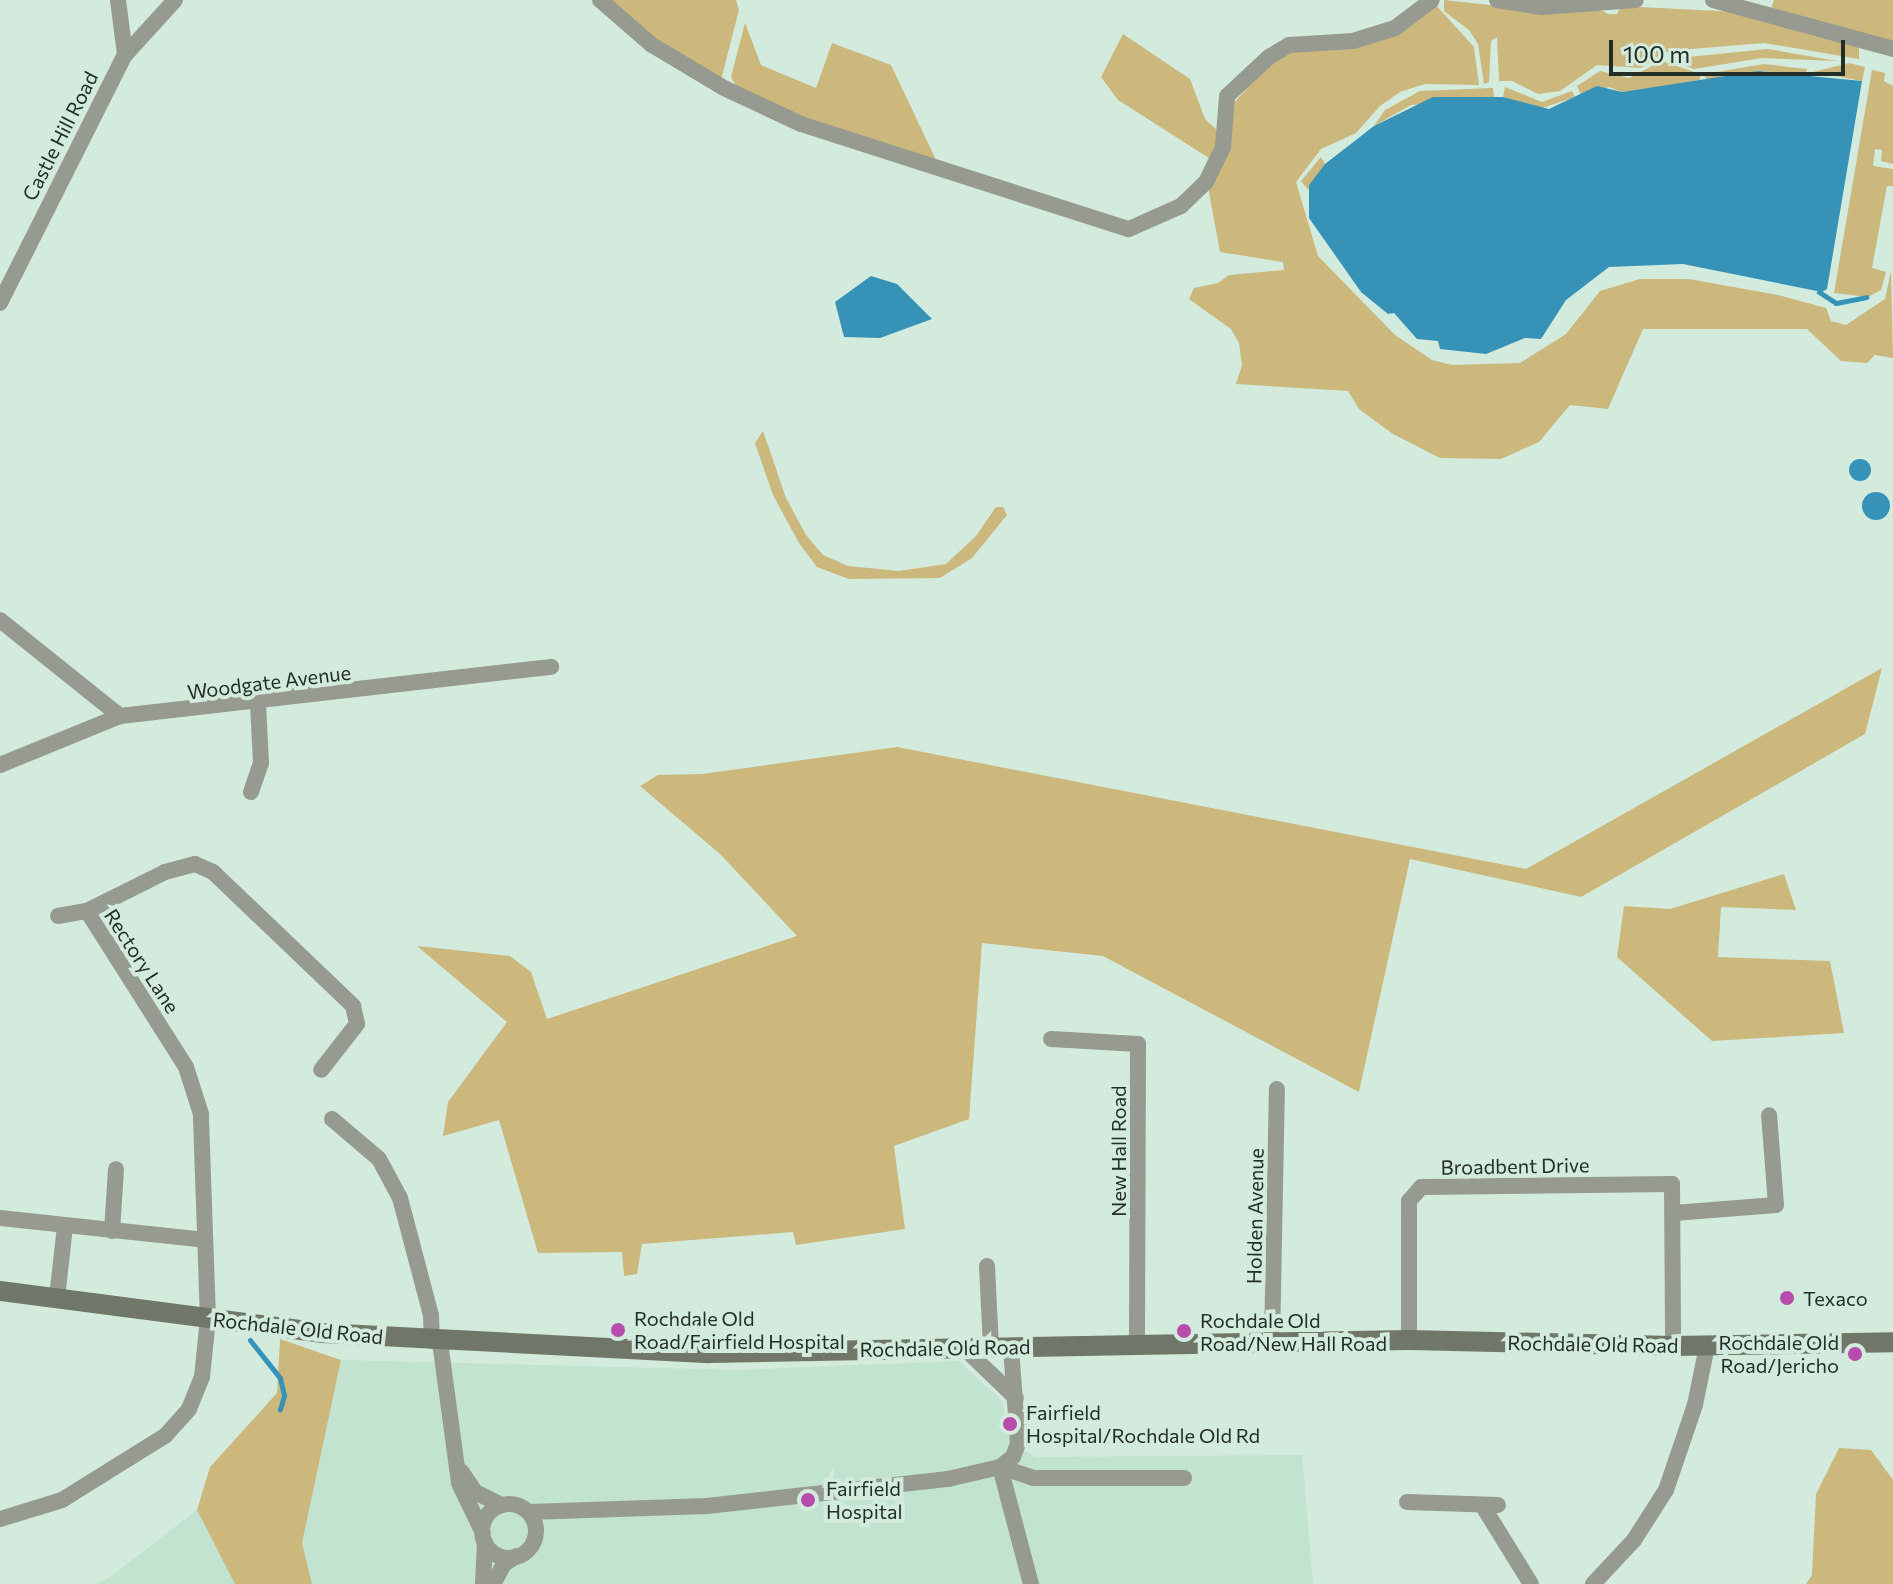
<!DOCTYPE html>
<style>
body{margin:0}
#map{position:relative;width:1893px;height:1584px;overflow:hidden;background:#d2ebdc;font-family:Commissioner,sans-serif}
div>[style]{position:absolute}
.built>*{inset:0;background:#c2e3d0}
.green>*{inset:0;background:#ccb77d}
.water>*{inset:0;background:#3792b8}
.round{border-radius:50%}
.stream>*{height:5px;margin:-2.5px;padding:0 2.5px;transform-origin:2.5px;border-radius:2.5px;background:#3792b8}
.street>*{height:16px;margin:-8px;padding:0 8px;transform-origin:8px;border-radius:8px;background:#969a90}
.street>.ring{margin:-8px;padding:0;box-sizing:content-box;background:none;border:16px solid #969a90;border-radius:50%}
.secondary>*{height:20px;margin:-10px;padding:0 10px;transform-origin:10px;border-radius:10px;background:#717768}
.dots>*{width:22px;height:22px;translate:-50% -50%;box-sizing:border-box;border:4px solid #d2ebdc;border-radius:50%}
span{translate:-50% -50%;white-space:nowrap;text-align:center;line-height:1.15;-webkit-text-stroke:8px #d2ebdc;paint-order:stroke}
.street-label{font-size:20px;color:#242e28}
.poi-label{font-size:20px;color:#242e28}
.left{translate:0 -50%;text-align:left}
.right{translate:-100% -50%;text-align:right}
.scale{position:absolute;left:1609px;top:40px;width:236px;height:36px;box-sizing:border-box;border:4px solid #242e28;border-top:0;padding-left:10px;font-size:24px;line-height:28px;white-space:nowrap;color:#242e28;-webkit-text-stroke:6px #d2ebdc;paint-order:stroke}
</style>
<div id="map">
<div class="built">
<div style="clip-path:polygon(341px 1360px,737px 1370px,959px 1361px,1002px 1401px,1011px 1443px,1036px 1457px,1302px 1455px,1313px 1584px,312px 1584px,302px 1543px)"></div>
<div style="clip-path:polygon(197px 1510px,235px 1584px,95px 1584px,109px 1578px)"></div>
</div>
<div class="green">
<div style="clip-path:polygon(607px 0,736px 0,739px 10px,721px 80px,665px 46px)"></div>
<div style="clip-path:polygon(1444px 0,1544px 11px,1599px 9px,1608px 14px,1617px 14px,1621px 6px,1737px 12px,1859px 46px,1859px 59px,1764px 43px,1679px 50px,1663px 53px,1641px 68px,1597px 65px,1560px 91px,1538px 94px,1512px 81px,1499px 81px,1497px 37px,1491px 41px,1489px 82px,1484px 84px,1478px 44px,1469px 30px,1444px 11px)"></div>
<div style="clip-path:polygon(1774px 0,1893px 0,1893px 44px,1771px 9px)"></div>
<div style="clip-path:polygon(1435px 4px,1474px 47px,1479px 85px,1425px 84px,1400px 92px,1380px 106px,1356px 133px,1321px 149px,1296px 182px,1318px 256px,1395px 335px,1432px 360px,1452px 365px,1520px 363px,1566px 334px,1600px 291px,1640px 279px,1689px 279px,1778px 295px,1826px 308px,1831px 321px,1846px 325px,1885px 299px,1891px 271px,1893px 358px,1875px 355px,1867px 363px,1841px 361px,1807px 329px,1643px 329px,1608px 409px,1570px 405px,1539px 442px,1501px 459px,1440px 458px,1393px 434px,1359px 409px,1348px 391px,1236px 384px,1242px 365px,1239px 343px,1231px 329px,1189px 299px,1194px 288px,1218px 283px,1229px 275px,1284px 270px,1283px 262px,1220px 252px,1208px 187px,1231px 106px,1268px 66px,1295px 50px,1391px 37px)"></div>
<div style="clip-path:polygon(745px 23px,761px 65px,816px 88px,832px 43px,891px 65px,937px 162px,816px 125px,738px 89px,731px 77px)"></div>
<div style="clip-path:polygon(1123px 34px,1190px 79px,1205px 119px,1219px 132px,1212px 160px,1118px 100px,1101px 77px)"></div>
<div style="clip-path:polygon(1768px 49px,1837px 61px,1762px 58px,1694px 69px,1668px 59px)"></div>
<div style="clip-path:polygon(1662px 61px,1700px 74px,1700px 81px,1622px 92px,1609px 87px,1581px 95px,1577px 86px,1600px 71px,1629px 78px)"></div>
<div style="clip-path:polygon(1849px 63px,1865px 67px,1862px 81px,1813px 72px)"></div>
<div style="clip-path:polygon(1764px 64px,1807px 69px,1806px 74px,1758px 71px,1706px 81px,1705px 74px)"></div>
<div style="clip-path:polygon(1872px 70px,1885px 73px,1884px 81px,1893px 86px,1893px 164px,1881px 161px,1882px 150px,1875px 149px,1873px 166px,1893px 169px,1893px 186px,1887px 186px,1872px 268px,1886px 272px,1881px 290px,1868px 297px,1834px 293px)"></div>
<div style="clip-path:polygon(1505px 87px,1542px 102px,1572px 91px,1575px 97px,1539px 109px,1503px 97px)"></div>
<div style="clip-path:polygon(1493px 88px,1494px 97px,1487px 99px,1411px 105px,1374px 126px,1385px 110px,1420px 91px)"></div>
<div style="clip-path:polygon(1321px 157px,1325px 164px,1308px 190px,1301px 181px)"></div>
<div style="clip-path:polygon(763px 431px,786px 498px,806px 535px,823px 555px,848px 566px,899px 571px,946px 564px,976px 536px,996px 507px,1003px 507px,1007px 515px,972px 558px,940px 578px,849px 579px,817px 567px,799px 543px,773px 495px,755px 443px)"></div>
<div style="clip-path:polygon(1882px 668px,1865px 734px,1581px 897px,1410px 859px,1359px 1092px,1103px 956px,982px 943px,969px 1119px,894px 1146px,905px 1229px,796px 1245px,793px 1232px,642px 1244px,637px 1274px,624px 1276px,622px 1252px,538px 1253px,499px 1120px,443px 1136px,448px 1102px,507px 1022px,417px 946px,510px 956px,531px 972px,547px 1019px,797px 936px,720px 854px,640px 786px,658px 775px,702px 774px,897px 747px,1526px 869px)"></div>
<div style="clip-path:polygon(1784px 874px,1796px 910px,1721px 907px,1718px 957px,1830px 961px,1844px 1033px,1712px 1041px,1617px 957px,1624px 906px,1670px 909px)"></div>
<div style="clip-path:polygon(280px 1339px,341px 1360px,302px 1543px,312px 1584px,235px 1584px,197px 1510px,210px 1467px,277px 1393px)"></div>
<div style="clip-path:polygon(1839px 1448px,1871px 1450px,1893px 1480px,1893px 1584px,1806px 1584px,1812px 1575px,1816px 1494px)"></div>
</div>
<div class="water">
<div style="clip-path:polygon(1758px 71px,1862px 81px,1827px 289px,1822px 292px,1683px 264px,1609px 267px,1566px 300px,1541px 339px,1525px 338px,1486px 354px,1440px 349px,1438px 341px,1417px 339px,1394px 313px,1388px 314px,1361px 292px,1309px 218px,1309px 185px,1325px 164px,1374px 126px,1433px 97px,1503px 97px,1549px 109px,1597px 86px,1622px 92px)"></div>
<div style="clip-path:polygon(871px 276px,897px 284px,932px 319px,880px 338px,844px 337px,835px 302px)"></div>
<div class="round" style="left:1849px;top:459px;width:22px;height:22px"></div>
<div class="round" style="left:1862px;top:492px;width:28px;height:28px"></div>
</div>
<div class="stream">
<div style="left:1819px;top:292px;width:20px;rotate:33deg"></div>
<div style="left:1836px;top:303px;width:31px;rotate:-11deg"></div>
<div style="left:250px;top:1340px;width:48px;rotate:51.7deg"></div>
<div style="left:280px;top:1378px;width:18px;rotate:77deg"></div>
<div style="left:284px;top:1396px;width:14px;rotate:107deg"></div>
</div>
<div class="street">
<div style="left:118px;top:0;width:55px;rotate:82.7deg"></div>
<div style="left:600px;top:0;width:69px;rotate:40.9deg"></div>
<div style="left:652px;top:45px;width:84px;rotate:30.8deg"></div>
<div style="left:724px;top:88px;width:85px;rotate:25.1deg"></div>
<div style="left:801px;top:124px;width:344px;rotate:17.8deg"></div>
<div style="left:1129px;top:229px;width:57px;rotate:-23.9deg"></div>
<div style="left:1181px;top:206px;width:35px;rotate:-44deg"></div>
<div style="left:1206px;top:182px;width:39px;rotate:-64deg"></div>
<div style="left:1223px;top:147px;width:51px;rotate:-85.5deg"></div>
<div style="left:1227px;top:96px;width:57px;rotate:-42.9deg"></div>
<div style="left:1269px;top:57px;width:23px;rotate:-31deg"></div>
<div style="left:1289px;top:45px;width:64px;rotate:-3.6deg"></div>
<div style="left:1353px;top:41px;width:44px;rotate:-17.2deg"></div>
<div style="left:1395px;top:28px;width:46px;rotate:-37.1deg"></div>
<div style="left:1497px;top:0;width:45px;rotate:9deg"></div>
<div style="left:1541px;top:7px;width:95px;rotate:-4.2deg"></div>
<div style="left:1713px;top:0;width:187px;rotate:15.2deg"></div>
<div style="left:0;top:303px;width:278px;rotate:-63.3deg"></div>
<div style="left:125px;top:55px;width:74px;rotate:-47.7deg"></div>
<div style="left:0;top:620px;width:154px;rotate:38.7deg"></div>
<div style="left:0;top:765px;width:130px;rotate:-22.2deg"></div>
<div style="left:120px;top:716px;width:434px;rotate:-6.5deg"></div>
<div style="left:251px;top:792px;width:31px;rotate:-71deg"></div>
<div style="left:261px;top:763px;width:59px;rotate:-92.9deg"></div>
<div style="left:58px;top:916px;width:29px;rotate:-10deg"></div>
<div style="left:1051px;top:1039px;width:87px;rotate:3.3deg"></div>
<div style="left:1138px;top:1044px;width:300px;rotate:90.2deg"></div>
<div style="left:332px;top:1119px;width:62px;rotate:40.4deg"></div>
<div style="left:379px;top:1159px;width:44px;rotate:61.7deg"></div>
<div style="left:400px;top:1198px;width:121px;rotate:75.2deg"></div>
<div style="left:431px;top:1315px;width:26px;rotate:88deg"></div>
<div style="left:1674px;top:1213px;width:102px;rotate:-4.5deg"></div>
<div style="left:1776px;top:1205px;width:90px;rotate:-94.4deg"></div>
<div style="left:0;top:1218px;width:206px;rotate:6.1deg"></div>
<div style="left:112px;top:1231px;width:62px;rotate:-86.3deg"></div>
<div style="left:987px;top:1266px;width:81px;rotate:87.2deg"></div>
<div style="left:57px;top:1298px;width:71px;rotate:-83.6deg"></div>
<div style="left:1409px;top:1340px;width:139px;rotate:-90deg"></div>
<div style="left:1409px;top:1201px;width:18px;rotate:-49deg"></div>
<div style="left:1421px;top:1187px;width:251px;rotate:-0.7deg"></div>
<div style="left:1672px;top:1184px;width:162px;rotate:89.6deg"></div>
<div style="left:440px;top:1342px;width:142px;rotate:82.3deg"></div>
<div style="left:459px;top:1483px;width:55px;rotate:64.4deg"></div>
<div style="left:1272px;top:1343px;width:254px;rotate:-88.9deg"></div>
<div style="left:964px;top:1348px;width:72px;rotate:43.9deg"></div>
<div style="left:1000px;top:1467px;width:35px;rotate:18deg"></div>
<div style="left:1033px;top:1478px;width:151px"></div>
<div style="left:1000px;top:1467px;width:121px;rotate:75.2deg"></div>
<div style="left:461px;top:1471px;width:25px;rotate:56deg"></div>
<div style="left:475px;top:1492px;width:30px;rotate:26deg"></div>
<div style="left:1407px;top:1502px;width:91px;rotate:1.9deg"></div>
<div class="ring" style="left:482px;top:1504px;width:38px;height:38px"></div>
<div style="left:1484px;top:1508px;width:89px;rotate:58.3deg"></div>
<div style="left:529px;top:1512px;width:178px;rotate:-1.9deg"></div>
<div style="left:707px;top:1506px;width:243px;rotate:-6.4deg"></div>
<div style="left:948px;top:1479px;width:53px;rotate:-13deg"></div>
<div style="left:1000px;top:1467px;width:16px;rotate:-38deg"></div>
<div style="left:1013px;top:1457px;width:15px;rotate:-70deg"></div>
<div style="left:1018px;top:1443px;width:96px;rotate:-94.2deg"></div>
<div style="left:0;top:1519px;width:65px;rotate:-17deg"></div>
<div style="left:62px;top:1500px;width:121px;rotate:-31.9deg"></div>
<div style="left:165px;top:1436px;width:36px;rotate:-48deg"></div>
<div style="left:189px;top:1409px;width:35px;rotate:-68deg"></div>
<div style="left:202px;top:1377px;width:58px;rotate:-84.1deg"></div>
<div style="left:208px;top:1319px;width:205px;rotate:-92deg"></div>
<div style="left:201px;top:1114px;width:49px;rotate:-107.7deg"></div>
<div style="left:186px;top:1067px;width:185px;rotate:-122.4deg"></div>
<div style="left:87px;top:911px;width:87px;rotate:-26.6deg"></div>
<div style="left:165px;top:872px;width:31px;rotate:-15deg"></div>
<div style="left:195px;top:864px;width:20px;rotate:24deg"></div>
<div style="left:213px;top:872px;width:194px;rotate:43.7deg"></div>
<div style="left:353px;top:1006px;width:18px;rotate:77deg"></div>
<div style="left:357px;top:1024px;width:58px;rotate:128deg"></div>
<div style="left:483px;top:1584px;width:42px;rotate:-87.3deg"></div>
<div style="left:493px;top:1584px;width:23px;rotate:-61deg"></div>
<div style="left:504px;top:1564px;width:15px;rotate:-32deg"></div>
<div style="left:1593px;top:1584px;width:60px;rotate:-47deg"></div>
<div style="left:1634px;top:1540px;width:59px;rotate:-57.4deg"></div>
<div style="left:1666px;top:1490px;width:90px;rotate:-71.2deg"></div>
<div style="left:1695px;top:1405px;width:60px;rotate:-78.5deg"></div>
</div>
<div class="secondary">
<div style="left:0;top:1291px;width:326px;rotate:7.4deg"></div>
<div style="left:323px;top:1333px;width:387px;rotate:3deg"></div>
<div style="left:709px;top:1353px;width:700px;rotate:-1.06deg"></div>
<div style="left:1409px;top:1340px;width:264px;rotate:1.3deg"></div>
<div style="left:1673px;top:1346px;width:220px;rotate:-1deg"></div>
</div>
<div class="dots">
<div style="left:1787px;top:1298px;background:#b84cac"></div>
<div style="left:618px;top:1330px;background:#b84cac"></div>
<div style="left:1184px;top:1331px;background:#b84cac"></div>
<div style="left:1855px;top:1354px;background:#b84cac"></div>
<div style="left:1010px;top:1424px;background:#b84cac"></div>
<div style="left:808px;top:1500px;background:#b84cac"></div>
</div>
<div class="street-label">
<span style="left:60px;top:136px;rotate:-63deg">Castle Hill Road</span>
<span style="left:269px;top:682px;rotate:-7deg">Woodgate Avenue</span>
<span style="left:142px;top:961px;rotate:57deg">Rectory Lane</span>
<span style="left:1118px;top:1151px;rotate:-90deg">New Hall Road</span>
<span style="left:1515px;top:1166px;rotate:-1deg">Broadbent Drive</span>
<span style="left:1255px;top:1216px;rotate:-89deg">Holden Avenue</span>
<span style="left:298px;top:1328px;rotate:6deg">Rochdale Old Road</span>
<span style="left:1593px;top:1344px;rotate:1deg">Rochdale Old Road</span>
<span style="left:945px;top:1348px;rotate:-1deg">Rochdale Old Road</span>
</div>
<div class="poi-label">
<span class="left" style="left:1803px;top:1298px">Texaco</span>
<span class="left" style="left:634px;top:1330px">Rochdale Old<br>Road/Fairfield Hospital</span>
<span class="left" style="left:1200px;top:1332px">Rochdale Old<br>Road/New Hall Road</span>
<span class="right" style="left:1839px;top:1354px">Rochdale Old<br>Road/Jericho</span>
<span class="left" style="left:1026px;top:1424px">Fairfield<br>Hospital/Rochdale Old Rd</span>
<span class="left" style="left:826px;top:1500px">Fairfield<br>Hospital</span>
</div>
<div class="scale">100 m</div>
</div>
